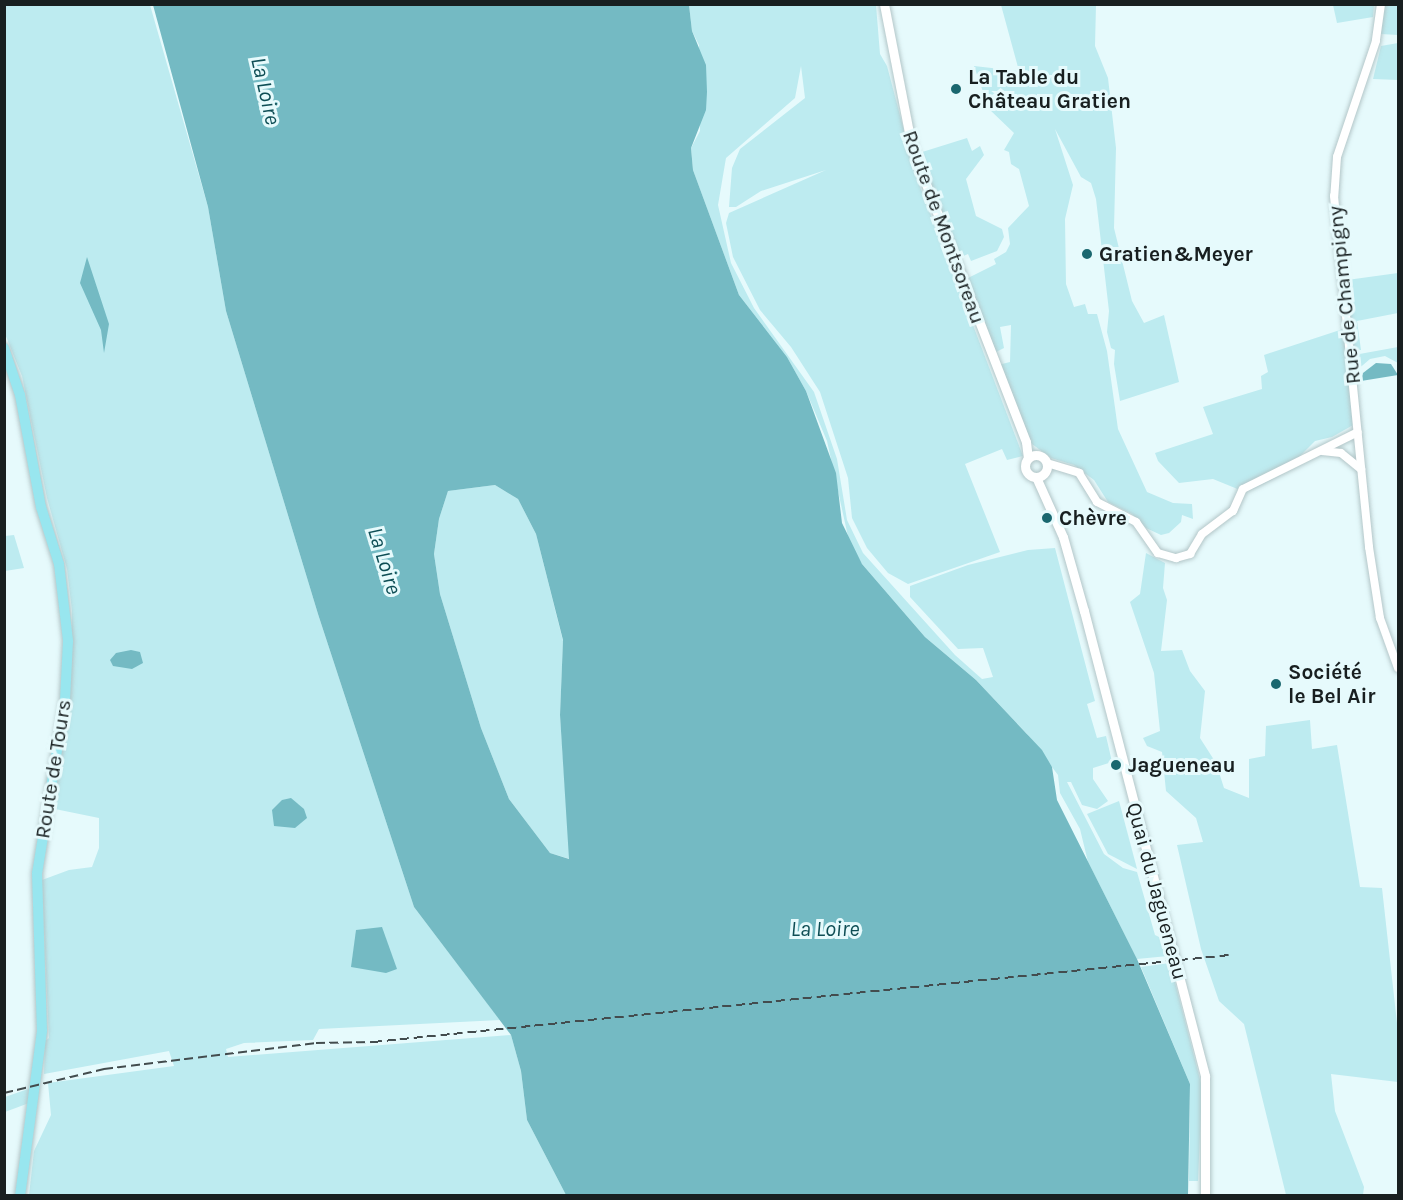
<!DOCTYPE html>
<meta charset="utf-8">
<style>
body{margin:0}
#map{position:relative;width:1403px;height:1200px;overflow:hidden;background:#e6fafc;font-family:Karla,sans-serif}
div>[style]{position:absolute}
.green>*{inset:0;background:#bdebf0}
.water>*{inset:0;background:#74bac3}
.roads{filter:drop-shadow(0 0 2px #b3c6c8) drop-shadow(0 0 2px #b3c6c8)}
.tertiary>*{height:8px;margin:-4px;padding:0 4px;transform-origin:4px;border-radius:4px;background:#fff}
.secondary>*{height:9px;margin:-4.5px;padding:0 4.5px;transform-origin:4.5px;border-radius:4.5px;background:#fff}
.secondary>.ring{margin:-4.5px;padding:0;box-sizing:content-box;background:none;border:9px solid #fff;border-radius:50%}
.primary>*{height:10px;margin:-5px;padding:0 5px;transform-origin:5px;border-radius:5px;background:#98e6ef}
.rail>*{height:2px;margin-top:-1px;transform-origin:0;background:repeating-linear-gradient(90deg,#434c4e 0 9px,transparent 0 13.5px)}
.dots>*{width:16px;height:16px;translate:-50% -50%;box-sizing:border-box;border:3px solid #e6fafc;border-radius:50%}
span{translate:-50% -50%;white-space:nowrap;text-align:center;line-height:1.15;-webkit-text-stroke:6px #e6fafc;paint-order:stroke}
.poi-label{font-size:21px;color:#181f20;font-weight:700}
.left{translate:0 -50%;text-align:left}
.street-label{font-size:21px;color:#181f20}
.water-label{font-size:22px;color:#0e4e55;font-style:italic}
.frame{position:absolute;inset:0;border:6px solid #181f20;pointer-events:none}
</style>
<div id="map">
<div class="green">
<div style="clip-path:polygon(4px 5px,150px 5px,208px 207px,226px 311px,318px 614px,414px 907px,500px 1020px,319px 1029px,313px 1040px,244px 1043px,226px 1049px,228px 1057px,511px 1035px,521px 1071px,527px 1120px,566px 1195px,29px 1195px,34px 1151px,51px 1115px,48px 1083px,174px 1066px,169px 1051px,44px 1074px,45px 1041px,49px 1038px,42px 880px,69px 870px,92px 867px,99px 848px,99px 818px,50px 808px,72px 665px,72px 611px,67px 569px,47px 498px,22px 376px,5px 334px)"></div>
<div style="clip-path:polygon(689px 5px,876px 5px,880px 54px,887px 66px,916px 176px,1023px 456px,1007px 460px,1002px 449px,965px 464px,1000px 552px,908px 584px,888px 573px,867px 548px,852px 518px,848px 478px,820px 392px,791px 347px,760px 310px,733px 257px,726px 223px,729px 213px,826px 170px,761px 191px,736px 207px,729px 207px,732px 168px,740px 149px,805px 98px,801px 66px,795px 98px,726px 158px,718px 205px,731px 263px,754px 308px,814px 392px,837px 459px,847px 520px,863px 553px,955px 655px,982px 679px,993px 677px,983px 648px,958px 649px,910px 597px,910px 586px,968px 565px,1028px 550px,1055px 548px,1095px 701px,1087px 704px,1097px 738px,1106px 736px,1112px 762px,1093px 768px,1093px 779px,1108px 801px,1097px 809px,1082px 805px,1071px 782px,1067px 782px,1104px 854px,1123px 868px,1137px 872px,1155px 935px,1163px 939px,1168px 956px,1137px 959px,1088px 862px,1080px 829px,1060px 793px,1058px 775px,1027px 734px,976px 680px,925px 637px,862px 564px,849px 541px,827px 441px,806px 391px,787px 357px,739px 295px,693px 170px,691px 148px,700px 131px,699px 45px,692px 31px)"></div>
<div style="clip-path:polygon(1001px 5px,1096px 5px,1095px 46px,1108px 78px,1116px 148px,1114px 228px,1132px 301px,1144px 323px,1164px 315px,1179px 382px,1120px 401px,1114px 364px,1115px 350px,1111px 348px,1107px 332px,1109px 311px,1096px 199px,1091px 183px,1081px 177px,1055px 129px,1073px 185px,1065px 219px,1066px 284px,1074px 307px,1085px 304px,1088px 314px,1097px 314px,1107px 351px,1118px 429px,1147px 492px,1173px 503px,1192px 504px,1193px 519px,1182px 515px,1181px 522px,1169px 533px,1161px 535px,1146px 528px,1132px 514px,1108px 502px,1094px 480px,1074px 465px,1051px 458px,1032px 444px,998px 365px,1010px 362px,1011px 325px,1000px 327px,1004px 348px,996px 352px,966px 279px,996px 264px,994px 259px,1006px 252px,1010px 244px,1008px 228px,1029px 206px,1019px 169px,1011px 164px,1009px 152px,1004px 150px,1014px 133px,989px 109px,974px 66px,1019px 71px)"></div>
<div style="clip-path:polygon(1333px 5px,1374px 5px,1373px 17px,1337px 23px)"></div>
<div style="clip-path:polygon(1385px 5px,1398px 5px,1398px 35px,1381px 34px)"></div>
<div style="clip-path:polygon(1398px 43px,1398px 80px,1373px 79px,1381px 46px)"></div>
<div style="clip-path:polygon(967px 138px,972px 151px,980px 146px,984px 155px,966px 179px,976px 216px,1002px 229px,1004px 237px,997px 251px,971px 261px,968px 254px,959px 258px,919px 153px)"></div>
<div style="clip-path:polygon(1398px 273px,1398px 313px,1357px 321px,1361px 350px,1354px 350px,1347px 280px)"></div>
<div style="clip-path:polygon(1343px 329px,1355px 424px,1332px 437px,1315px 441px,1281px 475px,1253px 489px,1240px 490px,1213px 479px,1179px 483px,1158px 461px,1155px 453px,1213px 434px,1203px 407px,1262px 389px,1261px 376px,1268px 372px,1264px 355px)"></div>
<div style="clip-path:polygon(1398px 347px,1398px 363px,1385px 356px,1370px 359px,1356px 371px,1354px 355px)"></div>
<div style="clip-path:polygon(495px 485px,518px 499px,536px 534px,563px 641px,560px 715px,570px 859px,550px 853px,509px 799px,481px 728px,440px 594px,434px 554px,439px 519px,448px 491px)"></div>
<div style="clip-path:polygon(14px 535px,24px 568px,5px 571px,5px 536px)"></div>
<div style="clip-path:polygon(1146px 553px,1165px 563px,1163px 588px,1167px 600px,1161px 651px,1182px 650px,1190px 671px,1205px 691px,1200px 738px,1216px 763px,1224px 788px,1249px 798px,1249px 759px,1265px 756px,1266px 726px,1310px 720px,1312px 749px,1337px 745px,1360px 887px,1382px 888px,1398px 1032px,1398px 1082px,1331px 1074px,1335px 1111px,1364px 1187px,1363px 1195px,1286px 1195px,1244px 1024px,1219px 1001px,1201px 949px,1177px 845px,1203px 842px,1196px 818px,1166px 791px,1162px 752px,1147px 746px,1143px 738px,1160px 731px,1154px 673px,1130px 602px,1140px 594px)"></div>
<div style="clip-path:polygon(1119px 801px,1136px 865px,1137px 869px,1108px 854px,1087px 814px)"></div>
<div style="clip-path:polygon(1170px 963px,1202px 1087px,1198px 1181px,1189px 1181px,1190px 1084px,1141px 967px)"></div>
<div style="clip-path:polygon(31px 1088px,29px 1103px,5px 1112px,5px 1097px)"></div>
</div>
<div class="water">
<div style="clip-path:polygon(evenodd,153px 5px,689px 5px,692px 31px,706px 65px,707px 92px,706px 110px,691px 148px,693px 170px,739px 295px,787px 357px,806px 391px,836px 473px,842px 523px,862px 564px,925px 637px,976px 680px,1042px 750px,1052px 767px,1057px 800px,1137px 959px,1190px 1084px,1188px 1195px,566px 1195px,527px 1120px,521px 1071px,511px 1035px,414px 907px,318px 614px,226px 311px,208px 207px,153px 5px,495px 485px,518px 499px,536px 534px,563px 640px,560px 715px,569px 859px,550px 853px,509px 799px,481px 728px,440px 594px,434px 554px,439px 519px,448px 491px,495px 485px)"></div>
<div style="clip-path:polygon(87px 257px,109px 324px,104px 353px,101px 330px,80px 283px)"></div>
<div style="clip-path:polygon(1376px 363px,1391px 364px,1398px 375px,1361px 381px,1363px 373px)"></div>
<div style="clip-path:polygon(131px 650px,140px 652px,143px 663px,132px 669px,113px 666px,110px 660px,116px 653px)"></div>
<div style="clip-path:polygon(291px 798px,304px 809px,307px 818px,295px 828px,274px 826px,272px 810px,282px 800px)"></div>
<div style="clip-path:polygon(382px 927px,397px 969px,386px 973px,351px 967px,356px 930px)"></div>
</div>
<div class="roads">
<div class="tertiary">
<div style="left:1381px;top:4px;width:37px;rotate:98deg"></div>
<div style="left:1376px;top:41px;width:122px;rotate:108.6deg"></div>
<div style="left:1337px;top:157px;width:39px;rotate:94deg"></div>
<div style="left:1334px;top:196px;width:353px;rotate:84.3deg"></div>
<div style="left:1369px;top:547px;width:72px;rotate:81.2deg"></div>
<div style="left:1380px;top:618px;width:53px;rotate:70.2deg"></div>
<div style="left:1322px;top:451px;width:19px;rotate:6deg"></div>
<div style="left:1341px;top:453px;width:26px;rotate:39deg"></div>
<div style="left:1047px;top:463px;width:34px;rotate:17deg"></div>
<div style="left:1079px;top:473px;width:34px;rotate:58deg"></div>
<div style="left:1097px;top:502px;width:44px;rotate:27.1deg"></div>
<div style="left:1136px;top:522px;width:38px;rotate:55deg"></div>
<div style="left:1158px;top:553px;width:19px;rotate:16deg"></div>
<div style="left:1176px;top:558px;width:15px;rotate:-16deg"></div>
<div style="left:1190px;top:554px;width:23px;rotate:-59deg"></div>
<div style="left:1202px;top:534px;width:39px;rotate:-37deg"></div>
<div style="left:1233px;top:511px;width:24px;rotate:-66deg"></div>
<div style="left:1243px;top:489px;width:128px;rotate:-26.4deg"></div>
</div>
<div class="secondary">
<div style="left:884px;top:4px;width:147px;rotate:79deg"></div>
<div style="left:912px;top:148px;width:315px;rotate:68.8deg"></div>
<div style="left:1026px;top:442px;width:16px;rotate:83deg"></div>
<div class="ring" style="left:1025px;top:455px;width:13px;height:13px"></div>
<div style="left:1036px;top:477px;width:66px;rotate:65.8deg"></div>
<div style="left:1063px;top:537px;width:77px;rotate:74.2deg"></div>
<div style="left:1084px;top:611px;width:480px;rotate:75.4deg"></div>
<div style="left:1205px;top:1076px;width:120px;rotate:90deg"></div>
</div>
<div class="primary">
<div style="left:4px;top:348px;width:50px;rotate:71.2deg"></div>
<div style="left:20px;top:395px;width:114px;rotate:79.4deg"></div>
<div style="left:41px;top:507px;width:60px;rotate:72.5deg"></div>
<div style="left:59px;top:564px;width:78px;rotate:83.3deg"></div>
<div style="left:68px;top:641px;width:60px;rotate:92.9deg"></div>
<div style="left:65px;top:701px;width:174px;rotate:99.2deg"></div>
<div style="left:37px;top:873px;width:158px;rotate:88.2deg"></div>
<div style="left:42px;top:1031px;width:166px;rotate:97.6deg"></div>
</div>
</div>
<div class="rail">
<div style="left:4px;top:1093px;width:103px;rotate:-13.5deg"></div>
<div style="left:104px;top:1069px;width:214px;rotate:-7deg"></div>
<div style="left:316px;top:1043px;width:57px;rotate:-1deg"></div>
<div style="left:373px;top:1042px;width:861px;rotate:-5.8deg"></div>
</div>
<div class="dots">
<div style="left:956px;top:89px;background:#1a676f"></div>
<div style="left:1087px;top:254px;background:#1a676f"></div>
<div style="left:1047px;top:518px;background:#1a676f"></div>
<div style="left:1276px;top:684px;background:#1a676f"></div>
<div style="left:1116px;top:765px;background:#1a676f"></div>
</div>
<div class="poi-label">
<span class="left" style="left:968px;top:89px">La Table du<br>Château Gratien</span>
<span class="left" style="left:1099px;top:254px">Gratien&amp;Meyer</span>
<span class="left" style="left:1059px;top:518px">Chèvre</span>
<span class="left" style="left:1288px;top:684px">Société<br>le Bel Air</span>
<span class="left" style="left:1128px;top:765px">Jagueneau</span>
</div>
<div class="street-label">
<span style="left:944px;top:227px;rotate:70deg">Route de Montsoreau</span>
<span style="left:1344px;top:295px;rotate:-96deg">Rue de Champigny</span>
<span style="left:53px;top:769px;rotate:-81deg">Route de Tours</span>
<span style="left:1157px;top:891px;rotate:75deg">Quai du Jagueneau</span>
</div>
<div class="water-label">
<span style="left:265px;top:91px;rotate:77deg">La Loire</span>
<span style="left:384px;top:561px;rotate:73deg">La Loire</span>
<span style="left:825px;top:930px">La Loire</span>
</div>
<div class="frame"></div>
</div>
